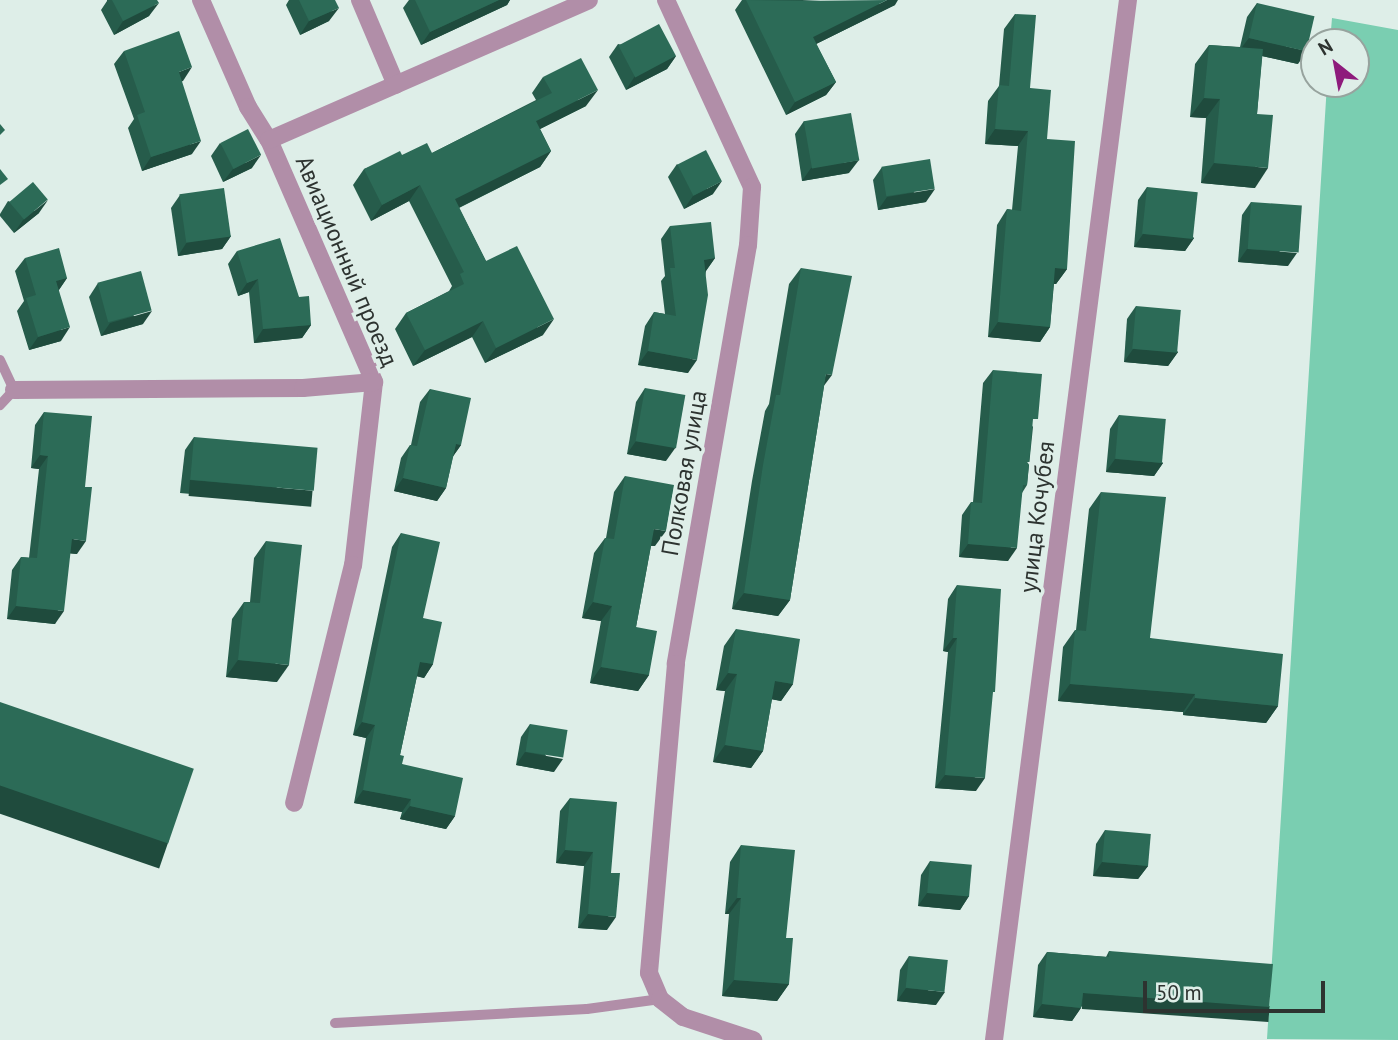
<!DOCTYPE html>
<meta charset="utf-8">
<style>
body{margin:0}
#map{position:relative;width:1398px;height:1040px;overflow:hidden;background:#deeee8;font-family:"PT Sans",sans-serif}
div>[style]{position:absolute}
.green>*{inset:0;background:#7aceb1}
.lane>*{height:10px;margin:-5px;padding:0 5px;transform-origin:5px;border-radius:5px;background:#b18ea8}
.street>*{height:18px;margin:-9px;padding:0 9px;transform-origin:9px;border-radius:9px;background:#b18ea8}
.wall>*{inset:0;background:#265c4b}
.shaded-wall>*{inset:0;background:#1f4b3d;transform-origin:0 0}
.building>*{inset:0;background:#2c6b57;transform-origin:0 0}
span{translate:-50% -50%;white-space:nowrap;text-align:center;line-height:1.15;-webkit-text-stroke:7px #deeee8;paint-order:stroke}
.street-label{font-size:24px;color:#2d3330}
.north{position:absolute;left:1300px;top:28px;width:70px;height:70px;box-sizing:border-box;background:#deeee8;border:2px solid #97a39e;border-radius:50%;rotate:329deg;font-size:19px;font-weight:700;line-height:28px;text-align:center;color:#2d3330}
.north::after{content:'';display:block;margin:auto;width:24px;height:32px;background:#8e1b7c;clip-path:polygon(50% 0,100% 100%,50% 72%,0 100%)}
.scale{position:absolute;left:1143px;top:981px;width:182px;height:32px;box-sizing:border-box;border:4px solid #2d3330;border-top:0;padding-left:9px;font-size:21px;line-height:24px;white-space:nowrap;color:#2d3330;-webkit-text-stroke:5px #deeee8;paint-order:stroke}
</style>
<div id="map">
<div class="green">
<div style="clip-path:polygon(1332px 18px,1398px 30px,1398px 1040px,1267px 1039px,1327px 84px,1356px 84px,1356px 42px,1330px 42px)"></div>
</div>
<div class="lane">
<div style="left:0;top:360px;width:33px;rotate:65deg"></div>
<div style="left:14px;top:390px;width:21px;rotate:133deg"></div>
<div style="left:335px;top:1023px;width:252px;rotate:-3.2deg"></div>
<div style="left:587px;top:1009px;width:74px;rotate:-7.8deg"></div>
</div>
<div class="street">
<div style="left:201px;top:0;width:117px;rotate:66.3deg"></div>
<div style="left:248px;top:107px;width:39px;rotate:58deg"></div>
<div style="left:269px;top:140px;width:264px;rotate:66.5deg"></div>
<div style="left:374px;top:382px;width:184px;rotate:96.5deg"></div>
<div style="left:353px;top:565px;width:245px;rotate:103.9deg"></div>
<div style="left:360px;top:0;width:92px;rotate:67deg"></div>
<div style="left:666px;top:0;width:206px;rotate:65.3deg"></div>
<div style="left:752px;top:187px;width:58px;rotate:93.9deg"></div>
<div style="left:748px;top:245px;width:425px;rotate:99.8deg"></div>
<div style="left:676px;top:664px;width:310px;rotate:95deg"></div>
<div style="left:649px;top:973px;width:28px;rotate:67deg"></div>
<div style="left:660px;top:999px;width:29px;rotate:38deg"></div>
<div style="left:683px;top:1017px;width:74px;rotate:18.2deg"></div>
<div style="left:269px;top:140px;width:349px;rotate:-23.6deg"></div>
<div style="left:14px;top:390px;width:289px;rotate:-0.4deg"></div>
<div style="left:303px;top:388px;width:71px;rotate:-4.8deg"></div>
<div style="left:994px;top:1040px;width:1049px;rotate:-82.66deg"></div>
</div>
<div class="wall">
<div style="clip-path:polygon(107px 0,157px 0,149px 16px,114px 35px,101px 10px,107px 1px)"></div>
<div style="clip-path:polygon(289px 0,335px 0,329px 21px,300px 35px,286px 5px)"></div>
<div style="clip-path:polygon(409px 0,510px 0,507px 5px,421px 45px,403px 8px)"></div>
<div style="clip-path:polygon(742px 0,802px 0,895px 5px,816px 44px,836px 82px,826px 95px,786px 115px,735px 10px)"></div>
<div style="clip-path:polygon(1257px 3px,1298px 64px,1262px 56px,1257px 114px,1255px 188px,1201px 183px,1206px 118px,1190px 117px,1195px 64px,1209px 45px,1240px 47px,1247px 17px)"></div>
<div style="clip-path:polygon(1015px 14px,1030px 88px,1047px 139px,1067px 269px,1056px 284px,1054px 284px,1050px 327px,1040px 342px,988px 337px,997px 225px,1007px 209px,1012px 210px,1018px 146px,985px 144px,988px 101px,999px 86px,1004px 29px)"></div>
<div style="clip-path:polygon(618px 44px,676px 56px,667px 69px,626px 90px,609px 57px)"></div>
<div style="clip-path:polygon(124px 51px,183px 81px,181px 81px,192px 154px,142px 171px,128px 128px,134px 119px,114px 64px)"></div>
<div style="clip-path:polygon(543px 77px,586px 106px,540px 129px,551px 151px,540px 167px,459px 208px,486px 261px,543px 335px,485px 363px,472px 337px,413px 366px,395px 329px,406px 313px,449px 291px,452px 286px,409px 201px,371px 221px,353px 185px,364px 169px,402px 155px,432px 153px,536px 100px,532px 93px)"></div>
<div style="clip-path:polygon(804px 121px,849px 173px,802px 181px,795px 134px)"></div>
<div style="clip-path:polygon(220px 143px,252px 168px,223px 182px,211px 156px)"></div>
<div style="clip-path:polygon(677px 164px,713px 194px,684px 209px,668px 177px)"></div>
<div style="clip-path:polygon(882px 167px,926px 202px,878px 210px,873px 180px)"></div>
<div style="clip-path:polygon(1147px 187px,1194px 238px,1185px 251px,1134px 247px,1138px 200px)"></div>
<div style="clip-path:polygon(180px 195px,231px 236px,222px 249px,178px 256px,171px 208px)"></div>
<div style="clip-path:polygon(8px 201px,39px 213px,14px 233px,0 216px,0 214px)"></div>
<div style="clip-path:polygon(1251px 202px,1288px 266px,1238px 262px,1242px 215px)"></div>
<div style="clip-path:polygon(670px 226px,715px 258px,706px 271px,688px 373px,638px 365px,645px 326px,654px 312px,665px 314px,661px 281px,665px 276px,661px 239px)"></div>
<div style="clip-path:polygon(237px 251px,299px 297px,311px 325px,302px 338px,254px 343px,249px 292px,238px 296px,228px 264px)"></div>
<div style="clip-path:polygon(25px 258px,67px 278px,59px 290px,61px 341px,29px 350px,17px 311px,24px 301px,15px 271px)"></div>
<div style="clip-path:polygon(801px 268px,824px 386px,790px 600px,778px 616px,732px 609px,752px 481px,765px 411px,769px 404px,789px 284px)"></div>
<div style="clip-path:polygon(98px 283px,143px 324px,101px 336px,89px 297px)"></div>
<div style="clip-path:polygon(1136px 306px,1178px 352px,1168px 366px,1124px 362px,1127px 319px)"></div>
<div style="clip-path:polygon(993px 370px,1033px 427px,1027px 485px,1022px 493px,1008px 561px,959px 557px,962px 515px,971px 502px,973px 502px,983px 383px)"></div>
<div style="clip-path:polygon(645px 388px,666px 461px,627px 454px,636px 402px)"></div>
<div style="clip-path:polygon(430px 389px,461px 445px,453px 456px,446px 488px,437px 501px,394px 491px,401px 458px,410px 445px,411px 445px,420px 402px)"></div>
<div style="clip-path:polygon(44px 412px,77px 554px,70px 553px,55px 624px,7px 619px,12px 570px,21px 557px,29px 558px,39px 469px,31px 468px,35px 425px)"></div>
<div style="clip-path:polygon(1119px 415px,1163px 463px,1154px 476px,1106px 472px,1110px 429px)"></div>
<div style="clip-path:polygon(194px 437px,304px 504px,180px 493px,185px 450px)"></div>
<div style="clip-path:polygon(625px 476px,655px 546px,651px 546px,636px 627px,649px 675px,638px 691px,590px 683px,601px 621px,582px 618px,594px 553px,605px 538px,606px 538px,614px 492px)"></div>
<div style="clip-path:polygon(1101px 492px,1150px 638px,1278px 706px,1266px 723px,1183px 715px,1183px 712px,1058px 701px,1063px 647px,1075px 630px,1076px 630px,1089px 509px)"></div>
<div style="clip-path:polygon(401px 533px,423px 618px,433px 664px,424px 678px,417px 676px,400px 755px,402px 764px,455px 816px,446px 829px,400px 819px,402px 812px,354px 803px,366px 738px,353px 735px,392px 547px)"></div>
<div style="clip-path:polygon(266px 541px,277px 682px,226px 677px,232px 619px,244px 602px,250px 602px,254px 558px)"></div>
<div style="clip-path:polygon(957px 585px,976px 791px,935px 788px,948px 652px,943px 651px,948px 599px)"></div>
<div style="clip-path:polygon(736px 629px,793px 684px,781px 701px,772px 699px,763px 751px,751px 768px,713px 762px,725px 691px,716px 690px,724px 646px)"></div>
<div style="clip-path:polygon(530px 724px,554px 772px,516px 765px,521px 737px)"></div>
<div style="clip-path:polygon(570px 798px,611px 873px,607px 930px,578px 928px,584px 866px,556px 863px,560px 811px)"></div>
<div style="clip-path:polygon(1105px 830px,1148px 866px,1138px 879px,1093px 876px,1096px 844px)"></div>
<div style="clip-path:polygon(741px 845px,786px 938px,789px 984px,777px 1001px,722px 996px,729px 914px,725px 914px,730px 862px)"></div>
<div style="clip-path:polygon(930px 861px,969px 896px,960px 910px,918px 906px,921px 875px)"></div>
<div style="clip-path:polygon(1109px 951px,1269px 1007px,1260px 1020px,1082px 1006px,1072px 1021px,1033px 1017px,1038px 965px,1047px 952px,1106px 957px)"></div>
<div style="clip-path:polygon(909px 956px,936px 1005px,897px 1001px,900px 970px)"></div>
</div>
<div class="shaded-wall">
<div style="clip-path:polygon(499px 0,510px 0,507px 5px,421px 45px,430px 32px)"></div>
<div style="clip-path:polygon(887px 0,898px 0,895px 5px,804px 50px,813px 37px)"></div>
<div style="clip-path:polygon(159px 3px,149px 16px,114px 35px,123px 21px)"></div>
<div style="clip-path:polygon(339px 8px,329px 21px,300px 35px,309px 21px)"></div>
<div style="clip-path:polygon(1249px 38px,1307px 51px,1298px 64px,1239px 51px)"></div>
<div style="clip-path:polygon(676px 56px,667px 69px,626px 90px,635px 76px)"></div>
<div style="clip-path:polygon(192px 67px,183px 81px,169px 86px,179px 72px)"></div>
<div style="clip-path:polygon(836px 82px,826px 95px,786px 115px,795px 102px)"></div>
<div style="clip-path:polygon(598px 90px,586px 106px,524px 137px,536px 121px)"></div>
<div style="clip-path:polygon(1204px 98px,1220px 99px,1206px 118px,1190px 117px)"></div>
<div style="clip-path:polygon(995px 129px,1028px 131px,1018px 146px,985px 144px)"></div>
<div style="clip-path:polygon(201px 141px,192px 154px,142px 171px,151px 157px)"></div>
<div style="clip-path:polygon(551px 151px,540px 167px,444px 215px,455px 199px)"></div>
<div style="clip-path:polygon(261px 155px,252px 168px,223px 182px,233px 169px)"></div>
<div style="clip-path:polygon(859px 160px,849px 173px,802px 181px,811px 168px)"></div>
<div style="clip-path:polygon(1214px 163px,1268px 168px,1255px 188px,1201px 183px)"></div>
<div style="clip-path:polygon(722px 181px,713px 194px,684px 209px,693px 196px)"></div>
<div style="clip-path:polygon(420px 185px,409px 201px,371px 221px,382px 205px)"></div>
<div style="clip-path:polygon(935px 189px,926px 202px,878px 210px,887px 197px)"></div>
<div style="clip-path:polygon(48px 200px,39px 213px,14px 233px,23px 220px)"></div>
<div style="clip-path:polygon(1143px 234px,1194px 238px,1185px 251px,1134px 247px)"></div>
<div style="clip-path:polygon(231px 236px,222px 249px,178px 256px,187px 242px)"></div>
<div style="clip-path:polygon(1247px 249px,1297px 253px,1288px 266px,1238px 262px)"></div>
<div style="clip-path:polygon(715px 258px,705px 272px,704px 260px)"></div>
<div style="clip-path:polygon(1055px 268px,1067px 269px,1056px 284px,1045px 283px)"></div>
<div style="clip-path:polygon(67px 278px,58px 291px,56px 281px)"></div>
<div style="clip-path:polygon(258px 279px,249px 292px,238px 296px,247px 283px)"></div>
<div style="clip-path:polygon(152px 311px,143px 324px,101px 336px,110px 323px)"></div>
<div style="clip-path:polygon(554px 319px,543px 335px,485px 363px,496px 348px)"></div>
<div style="clip-path:polygon(483px 321px,472px 337px,413px 366px,425px 350px)"></div>
<div style="clip-path:polygon(998px 322px,1050px 327px,1040px 342px,988px 337px)"></div>
<div style="clip-path:polygon(311px 325px,302px 338px,254px 343px,263px 329px)"></div>
<div style="clip-path:polygon(70px 327px,61px 341px,29px 350px,38px 337px)"></div>
<div style="clip-path:polygon(1133px 349px,1178px 352px,1168px 366px,1124px 362px)"></div>
<div style="clip-path:polygon(648px 351px,697px 360px,688px 373px,638px 365px)"></div>
<div style="clip-path:polygon(826px 374px,832px 375px,820px 391px)"></div>
<div style="clip-path:polygon(636px 441px,676px 447px,666px 461px,627px 454px)"></div>
<div style="clip-path:polygon(456px 444px,461px 445px,452px 458px)"></div>
<div style="clip-path:polygon(40px 455px,48px 456px,39px 469px,31px 468px)"></div>
<div style="clip-path:polygon(1115px 459px,1163px 463px,1154px 476px,1106px 472px)"></div>
<div style="clip-path:polygon(403px 478px,446px 488px,437px 501px,394px 491px)"></div>
<div style="left:190px;top:480px;width:123px;height:16px;rotate:5deg"></div>
<div style="clip-path:polygon(654px 529px,666px 531px,655px 546px,643px 544px)"></div>
<div style="clip-path:polygon(72px 539px,86px 541px,77px 554px,63px 553px)"></div>
<div style="clip-path:polygon(968px 544px,1017px 548px,1008px 561px,959px 557px)"></div>
<div style="clip-path:polygon(744px 593px,790px 600px,778px 616px,732px 609px)"></div>
<div style="clip-path:polygon(593px 602px,612px 606px,601px 621px,582px 618px)"></div>
<div style="clip-path:polygon(16px 606px,64px 611px,55px 624px,7px 619px)"></div>
<div style="clip-path:polygon(953px 638px,957px 638px,948px 652px,943px 651px)"></div>
<div style="clip-path:polygon(238px 660px,289px 665px,277px 682px,226px 677px)"></div>
<div style="clip-path:polygon(420px 662px,433px 664px,424px 678px,411px 675px)"></div>
<div style="clip-path:polygon(601px 667px,649px 675px,638px 691px,590px 683px)"></div>
<div style="clip-path:polygon(728px 673px,737px 674px,725px 691px,716px 690px)"></div>
<div style="clip-path:polygon(775px 681px,793px 684px,781px 701px,764px 698px)"></div>
<div style="clip-path:polygon(1070px 684px,1195px 694px,1183px 712px,1058px 701px)"></div>
<div style="clip-path:polygon(1195px 698px,1278px 706px,1266px 723px,1183px 715px)"></div>
<div style="clip-path:polygon(362px 722px,375px 725px,366px 738px,353px 735px)"></div>
<div style="clip-path:polygon(725px 745px,763px 751px,751px 768px,713px 762px)"></div>
<div style="clip-path:polygon(525px 752px,563px 759px,554px 772px,516px 765px)"></div>
<div style="clip-path:polygon(945px 775px,985px 778px,976px 791px,935px 788px)"></div>
<div style="left:0;top:781px;width:179px;height:31px;rotate:19deg"></div>
<div style="clip-path:polygon(363px 790px,411px 799px,402px 812px,354px 803px)"></div>
<div style="clip-path:polygon(410px 806px,455px 816px,446px 829px,400px 819px)"></div>
<div style="clip-path:polygon(565px 850px,593px 852px,584px 866px,556px 863px)"></div>
<div style="clip-path:polygon(1102px 862px,1148px 866px,1138px 879px,1093px 876px)"></div>
<div style="clip-path:polygon(927px 893px,969px 896px,960px 910px,918px 906px)"></div>
<div style="clip-path:polygon(737px 898px,741px 898px,729px 914px,725px 914px)"></div>
<div style="clip-path:polygon(588px 914px,616px 917px,607px 930px,578px 928px)"></div>
<div style="clip-path:polygon(734px 980px,789px 984px,777px 1001px,722px 996px)"></div>
<div style="clip-path:polygon(906px 988px,945px 992px,936px 1005px,897px 1001px)"></div>
<div style="left:1083px;top:993px;width:187px;height:16px;rotate:4deg"></div>
<div style="clip-path:polygon(1042px 1004px,1081px 1008px,1072px 1021px,1033px 1017px)"></div>
</div>
<div class="building">
<div style="clip-path:polygon(112px 0,157px 0,159px 3px,123px 21px)"></div>
<div style="clip-path:polygon(299px 0,335px 0,339px 8px,309px 21px)"></div>
<div style="clip-path:polygon(415px 0,499px 0,430px 32px)"></div>
<div style="clip-path:polygon(746px 0,803px 1px,887px 0,813px 37px,836px 82px,795px 102px)"></div>
<div style="left:1257px;top:3px;width:59px;height:36px;rotate:13deg"></div>
<div style="clip-path:polygon(1015px 14px,1036px 15px,1030px 88px,1051px 90px,1047px 139px,1075px 141px,1067px 269px,1055px 268px,1050px 327px,998px 322px,1007px 209px,1021px 211px,1028px 131px,995px 129px,999px 85px,1009px 86px)"></div>
<div style="left:659px;top:24px;width:36px;height:46px;rotate:62deg"></div>
<div style="clip-path:polygon(179px 31px,192px 67px,179px 72px,201px 141px,151px 157px,137px 115px,145px 112px,124px 51px)"></div>
<div style="clip-path:polygon(1209px 45px,1263px 49px,1257px 114px,1273px 115px,1268px 168px,1214px 163px,1220px 99px,1204px 98px)"></div>
<div style="clip-path:polygon(581px 58px,598px 90px,536px 121px,551px 151px,455px 199px,486px 261px,517px 246px,554px 319px,496px 348px,483px 321px,425px 350px,406px 313px,464px 284px,460px 274px,464px 272px,420px 185px,382px 205px,364px 169px,400px 151px,402px 155px,427px 143px,432px 153px,552px 93px,543px 77px)"></div>
<div style="left:851px;top:113px;width:48px;height:48px;rotate:80deg"></div>
<div style="clip-path:polygon(0 124px,5px 130px,0 135px)"></div>
<div style="left:248px;top:129px;width:29px;height:31px;rotate:63deg"></div>
<div style="left:706px;top:150px;width:35px;height:32px;rotate:63deg"></div>
<div style="left:930px;top:159px;width:30px;height:49px;rotate:81deg"></div>
<div style="clip-path:polygon(0 169px,8px 179px,0 185px)"></div>
<div style="left:33px;top:182px;width:23px;height:31px;rotate:50deg"></div>
<div style="left:1147px;top:187px;width:51px;height:47px;rotate:6deg"></div>
<div style="left:224px;top:188px;width:49px;height:45px;rotate:82deg"></div>
<div style="left:1251px;top:202px;width:51px;height:47px;rotate:4deg"></div>
<div style="clip-path:polygon(711px 222px,715px 258px,704px 260px,708px 295px,697px 360px,648px 351px,654px 312px,676px 316px,670px 268px,675px 268px,670px 226px)"></div>
<div style="clip-path:polygon(280px 238px,299px 297px,309px 296px,311px 325px,263px 329px,258px 279px,247px 283px,237px 251px)"></div>
<div style="clip-path:polygon(59px 248px,67px 278px,56px 281px,70px 327px,38px 337px,26px 298px,36px 295px,25px 258px)"></div>
<div style="clip-path:polygon(801px 268px,852px 276px,832px 375px,826px 374px,790px 600px,744px 593px,763px 465px,776px 395px,780px 395px)"></div>
<div style="left:141px;top:271px;width:41px;height:45px;rotate:75deg"></div>
<div style="left:1136px;top:306px;width:45px;height:43px;rotate:5deg"></div>
<div style="clip-path:polygon(993px 370px,1042px 374px,1038px 419px,1033px 419px,1027px 485px,1023px 485px,1017px 548px,968px 544px,971px 502px,982px 503px)"></div>
<div style="left:645px;top:388px;width:41px;height:54px;rotate:10deg"></div>
<div style="clip-path:polygon(430px 389px,471px 398px,461px 445px,456px 444px,446px 488px,403px 478px,410px 445px,417px 446px)"></div>
<div style="clip-path:polygon(44px 412px,92px 416px,85px 487px,92px 487px,86px 541px,72px 539px,64px 611px,16px 606px,21px 557px,37px 558px,48px 456px,40px 455px)"></div>
<div style="left:1119px;top:415px;width:47px;height:44px;rotate:5deg"></div>
<div style="left:194px;top:437px;width:124px;height:43px;rotate:5deg"></div>
<div style="clip-path:polygon(625px 476px,674px 485px,666px 531px,654px 529px,636px 627px,657px 631px,649px 675px,601px 667px,612px 606px,593px 602px,605px 538px,614px 539px)"></div>
<div style="clip-path:polygon(1101px 492px,1166px 497px,1150px 638px,1283px 654px,1278px 706px,1195px 698px,1195px 694px,1070px 684px,1075px 630px,1086px 631px)"></div>
<div style="clip-path:polygon(401px 533px,440px 542px,423px 618px,442px 622px,433px 664px,420px 662px,400px 755px,404px 756px,402px 764px,463px 778px,455px 816px,410px 806px,411px 799px,363px 790px,375px 725px,362px 722px)"></div>
<div style="clip-path:polygon(266px 541px,302px 545px,289px 665px,238px 660px,244px 602px,260px 603px)"></div>
<div style="clip-path:polygon(957px 585px,1001px 589px,995px 692px,993px 692px,985px 778px,945px 775px,957px 638px,953px 638px)"></div>
<div style="clip-path:polygon(736px 629px,800px 639px,793px 684px,775px 681px,763px 751px,725px 745px,737px 674px,728px 673px)"></div>
<div style="left:0;top:702px;width:205px;height:79px;rotate:19deg"></div>
<div style="left:530px;top:724px;width:38px;height:28px;rotate:9deg"></div>
<div style="clip-path:polygon(570px 798px,617px 802px,611px 873px,620px 873px,616px 917px,588px 914px,593px 852px,565px 850px)"></div>
<div style="left:1105px;top:830px;width:46px;height:32px;rotate:5deg"></div>
<div style="clip-path:polygon(741px 845px,795px 850px,786px 938px,793px 938px,789px 984px,734px 980px,741px 898px,737px 898px)"></div>
<div style="left:930px;top:861px;width:42px;height:32px;rotate:5deg"></div>
<div style="clip-path:polygon(1109px 951px,1273px 964px,1269px 1007px,1083px 993px,1081px 1008px,1042px 1004px,1047px 952px,1109px 957px)"></div>
<div style="left:909px;top:956px;width:39px;height:32px;rotate:6deg"></div>
</div>
<div class="street-label">
<span style="left:347px;top:261px;rotate:67deg">Авиационный проезд</span>
<span style="left:684px;top:473px;rotate:-80deg">Полковая улица</span>
<span style="left:1037px;top:517px;rotate:-83deg">улица Кочубея</span>
</div>
<div class="north">N</div>
<div class="scale">50 m</div>
</div>
